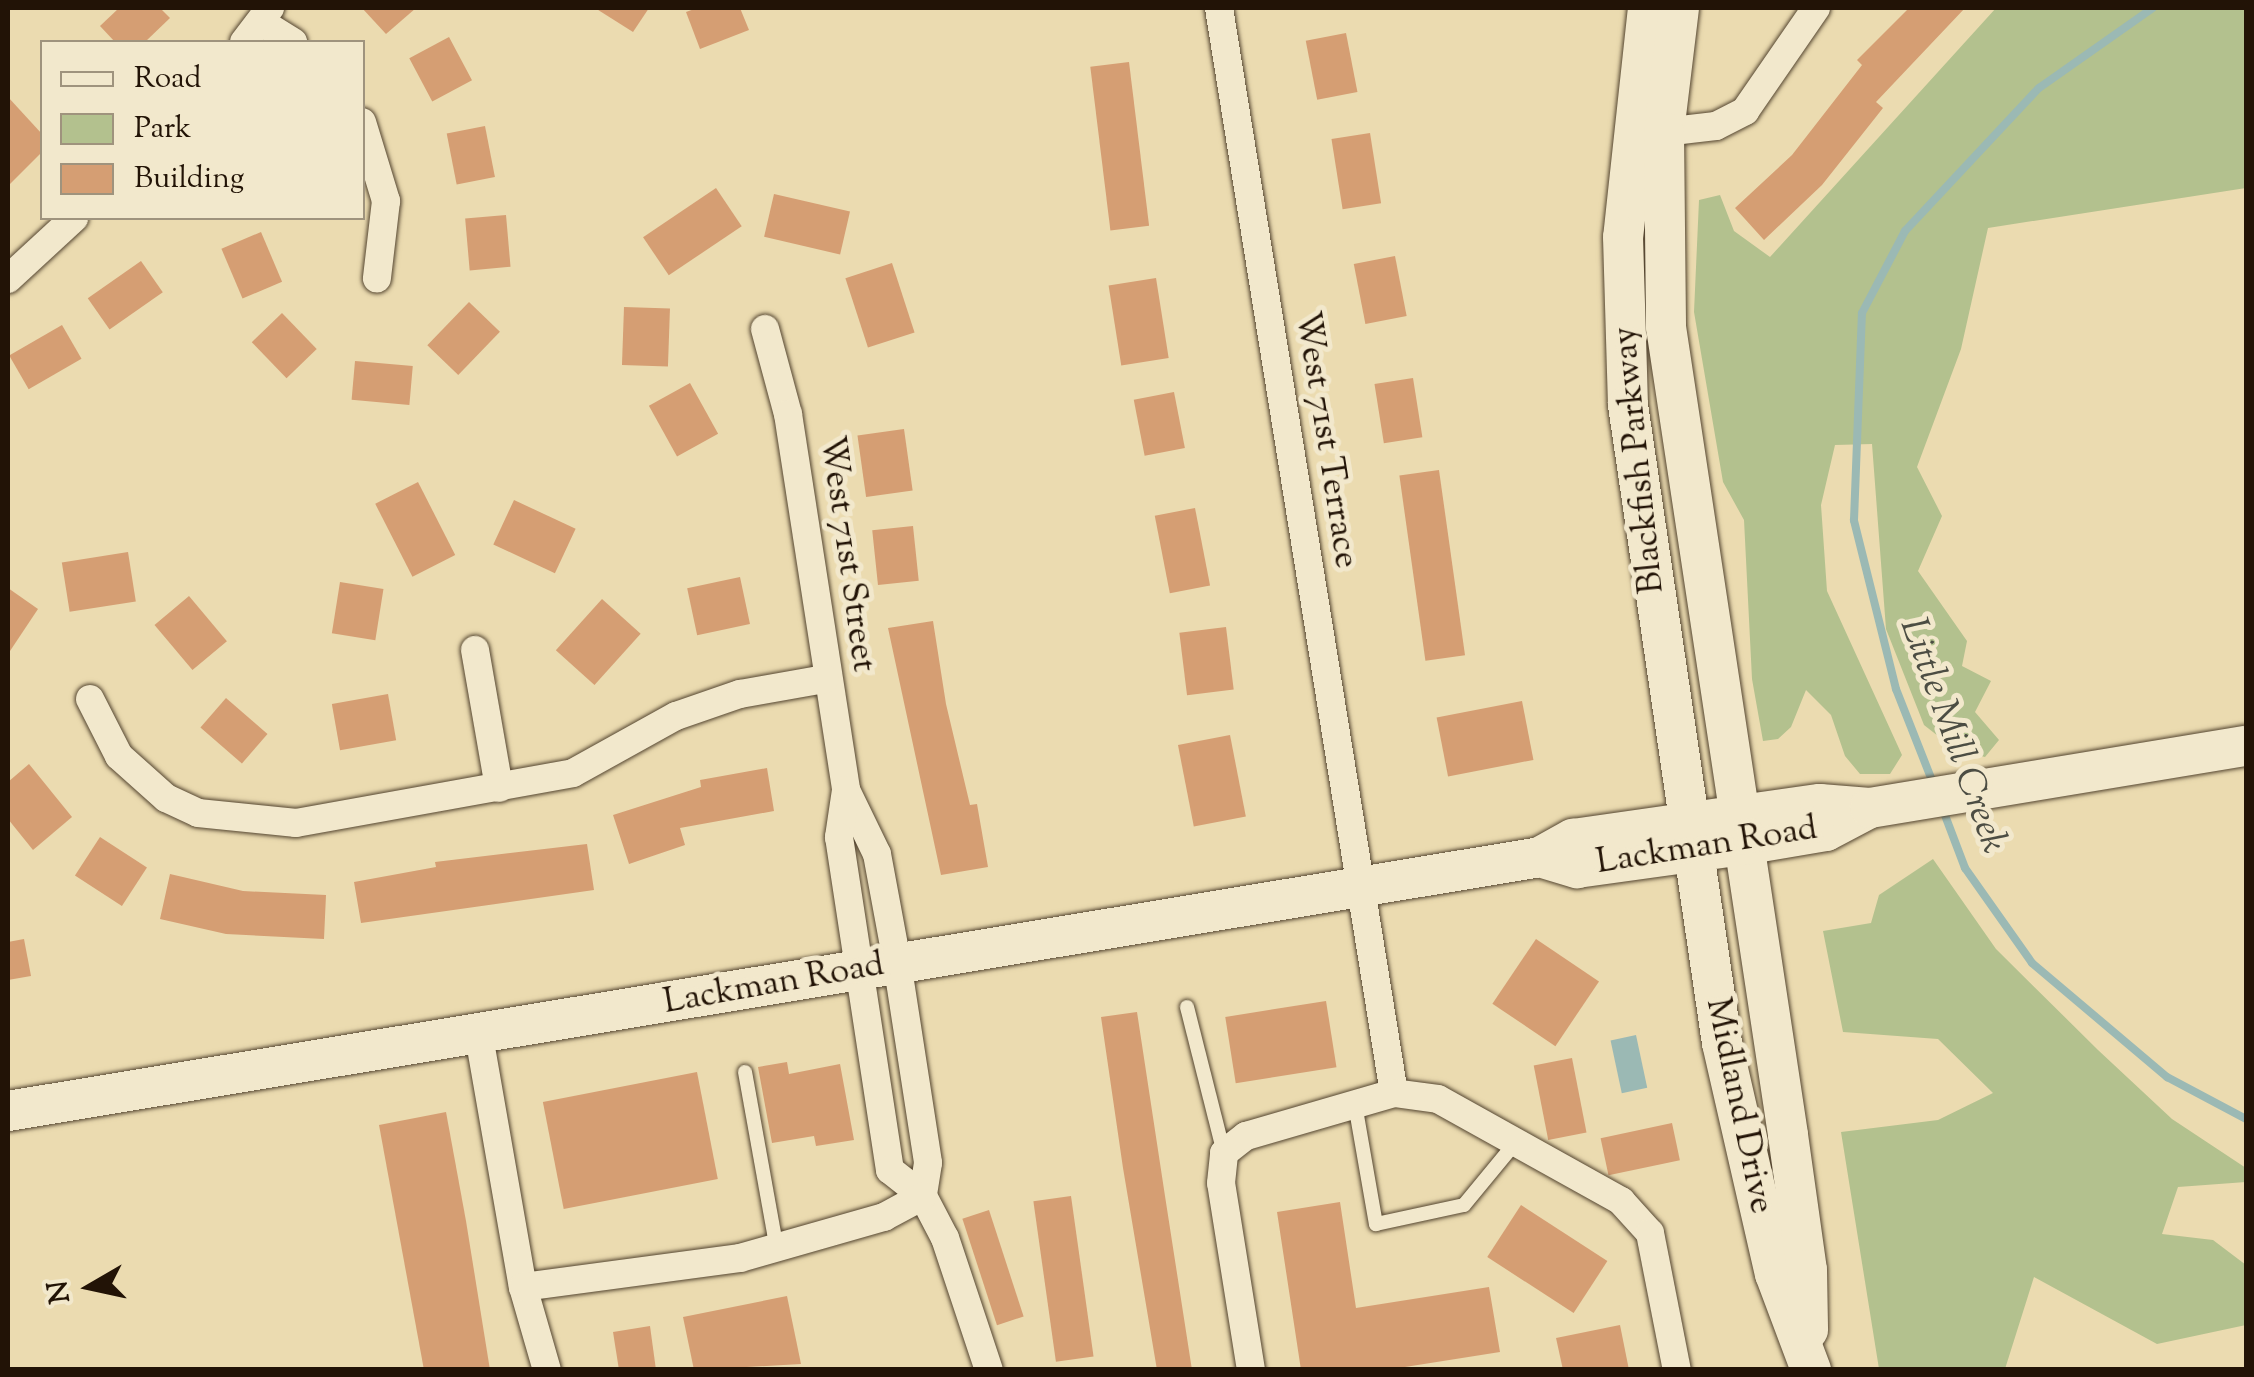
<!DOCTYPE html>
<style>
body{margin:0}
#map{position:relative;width:2254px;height:1377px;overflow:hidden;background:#ebdbb0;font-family:"Sorts Mill Goudy",serif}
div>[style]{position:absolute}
.green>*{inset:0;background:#b3c18e}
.water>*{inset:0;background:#9bb9b4;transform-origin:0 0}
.stream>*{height:8px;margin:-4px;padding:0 4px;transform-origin:4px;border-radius:4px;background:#9bb9b4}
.building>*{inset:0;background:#d59e73;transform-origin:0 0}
.roads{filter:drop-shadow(0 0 2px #544530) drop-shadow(0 0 2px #544530)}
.service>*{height:14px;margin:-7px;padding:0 7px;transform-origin:7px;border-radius:7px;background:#f2e8cc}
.minor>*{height:28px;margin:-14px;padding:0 14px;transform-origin:14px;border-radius:14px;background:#f2e8cc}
.secondary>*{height:40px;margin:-20px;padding:0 20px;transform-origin:20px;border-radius:20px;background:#f2e8cc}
span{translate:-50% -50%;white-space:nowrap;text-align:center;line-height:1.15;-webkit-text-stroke:10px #f2e8cc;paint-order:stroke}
.street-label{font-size:35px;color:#221306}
.water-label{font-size:38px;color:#4c4d43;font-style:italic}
.frame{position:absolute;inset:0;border:10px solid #221306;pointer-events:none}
.legend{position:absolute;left:40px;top:40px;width:325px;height:180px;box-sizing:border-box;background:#f2e8cc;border:2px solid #9f937d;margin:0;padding:12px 18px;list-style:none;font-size:30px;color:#221306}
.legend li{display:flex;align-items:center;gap:20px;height:50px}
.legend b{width:50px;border:2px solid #9f937d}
.north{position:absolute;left:40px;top:1237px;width:100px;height:100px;-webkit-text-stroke:8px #f2e8cc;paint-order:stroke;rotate:261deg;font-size:28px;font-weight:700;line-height:40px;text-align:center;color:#221306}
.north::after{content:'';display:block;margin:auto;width:35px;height:45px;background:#221306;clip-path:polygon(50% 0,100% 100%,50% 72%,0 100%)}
</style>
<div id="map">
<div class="green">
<div style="clip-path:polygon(1996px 8px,2246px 8px,2246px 188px,1988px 228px,1961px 349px,1917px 467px,1942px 516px,1918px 571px,1967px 641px,1962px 666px,1991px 681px,1975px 712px,1999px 740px,1985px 757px,1956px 750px,1924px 725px,1886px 629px,1872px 444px,1835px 445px,1821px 505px,1827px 591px,1902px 755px,1890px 774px,1860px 774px,1845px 756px,1831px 715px,1806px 690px,1791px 727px,1778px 739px,1763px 741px,1752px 679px,1744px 520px,1723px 482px,1694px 312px,1699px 200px,1720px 195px,1734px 231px,1770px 257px)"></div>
<div style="clip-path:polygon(1933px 859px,1996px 949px,2098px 1050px,2172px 1119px,2246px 1168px,2246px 1182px,2178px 1187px,2162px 1234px,2213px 1240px,2246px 1265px,2246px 1325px,2157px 1344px,2034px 1277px,2005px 1369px,1879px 1369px,1841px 1132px,1938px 1120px,1993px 1093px,1938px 1039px,1843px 1032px,1823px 931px,1871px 923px,1879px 895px)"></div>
</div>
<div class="water">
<div style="left:1636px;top:1035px;width:54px;height:26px;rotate:78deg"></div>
</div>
<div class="stream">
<div style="left:1933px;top:783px;width:101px;rotate:-111.5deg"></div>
<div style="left:1896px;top:689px;width:174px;rotate:-104deg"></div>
<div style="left:1854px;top:520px;width:207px;rotate:-87.8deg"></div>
<div style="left:1862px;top:313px;width:93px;rotate:-62.3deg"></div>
<div style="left:1905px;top:231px;width:196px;rotate:-46.9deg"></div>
<div style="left:2039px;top:88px;width:139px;rotate:-35.1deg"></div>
<div style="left:1943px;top:810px;width:62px;rotate:69.2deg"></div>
<div style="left:1965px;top:868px;width:116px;rotate:54.8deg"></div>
<div style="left:2032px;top:963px;width:177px;rotate:40.2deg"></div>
<div style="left:2167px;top:1077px;width:89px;rotate:28deg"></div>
</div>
<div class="building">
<div style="clip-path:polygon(119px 8px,160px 8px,170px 18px,145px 42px,115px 42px,100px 26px)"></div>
<div style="clip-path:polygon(362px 8px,416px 8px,386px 34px)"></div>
<div style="clip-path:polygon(595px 8px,649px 8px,633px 32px)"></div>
<div style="clip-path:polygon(697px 8px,740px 8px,749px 30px,700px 49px,686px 12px)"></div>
<div style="clip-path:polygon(1909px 8px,1965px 8px,1876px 102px,1883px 108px,1822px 185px,1764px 240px,1735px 208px,1792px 155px,1862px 65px,1857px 60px)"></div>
<div style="left:1346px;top:33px;width:60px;height:41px;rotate:79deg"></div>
<div style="left:449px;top:37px;width:49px;height:45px;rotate:62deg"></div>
<div style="left:1129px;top:62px;width:165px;height:39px;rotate:83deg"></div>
<div style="clip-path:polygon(8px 97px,42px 134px,42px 152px,8px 186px)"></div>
<div style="left:485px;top:126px;width:52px;height:39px;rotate:79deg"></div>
<div style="left:1370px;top:133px;width:71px;height:39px;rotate:81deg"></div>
<div style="left:716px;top:188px;width:46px;height:88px;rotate:56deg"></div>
<div style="left:774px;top:194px;width:78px;height:44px;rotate:13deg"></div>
<div style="left:506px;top:215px;width:52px;height:41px;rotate:85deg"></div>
<div style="left:261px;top:232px;width:54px;height:43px;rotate:67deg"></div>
<div style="left:1395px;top:256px;width:61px;height:42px;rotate:79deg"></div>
<div style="left:141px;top:261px;width:38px;height:65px;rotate:55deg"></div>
<div style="left:892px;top:263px;width:73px;height:49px;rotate:72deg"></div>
<div style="left:1156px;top:278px;width:81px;height:48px;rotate:81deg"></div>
<div style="left:469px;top:302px;width:43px;height:60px;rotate:44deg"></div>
<div style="left:624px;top:307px;width:46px;height:58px;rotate:2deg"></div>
<div style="left:282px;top:313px;width:50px;height:42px;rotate:46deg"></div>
<div style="left:62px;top:325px;width:39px;height:61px;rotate:60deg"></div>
<div style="left:355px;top:361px;width:58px;height:39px;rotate:5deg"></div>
<div style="left:1413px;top:378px;width:60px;height:39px;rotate:81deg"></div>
<div style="left:690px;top:383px;width:58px;height:47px;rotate:61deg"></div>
<div style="left:1174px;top:392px;width:57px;height:41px;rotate:79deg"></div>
<div style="left:904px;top:429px;width:62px;height:47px;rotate:82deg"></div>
<div style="left:1439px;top:470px;width:187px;height:40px;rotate:82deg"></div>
<div style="left:418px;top:482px;width:82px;height:48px;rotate:63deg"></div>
<div style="left:514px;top:500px;width:68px;height:49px;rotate:25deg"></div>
<div style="left:1195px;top:508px;width:79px;height:41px;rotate:79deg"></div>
<div style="left:913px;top:526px;width:55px;height:41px;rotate:84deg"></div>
<div style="left:128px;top:552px;width:50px;height:67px;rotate:81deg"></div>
<div style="left:740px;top:577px;width:48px;height:54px;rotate:78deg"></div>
<div style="left:340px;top:582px;width:44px;height:52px;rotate:9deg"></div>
<div style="clip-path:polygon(8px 588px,38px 609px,8px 654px)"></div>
<div style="left:189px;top:596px;width:59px;height:45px;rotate:50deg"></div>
<div style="left:602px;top:599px;width:52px;height:69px;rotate:42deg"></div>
<div style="clip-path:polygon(933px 621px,946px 704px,970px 805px,977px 804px,988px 867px,941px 875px,888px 628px)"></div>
<div style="left:1226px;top:627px;width:63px;height:47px;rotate:83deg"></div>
<div style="left:388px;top:694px;width:47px;height:57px;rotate:80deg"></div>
<div style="left:226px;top:698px;width:55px;height:39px;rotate:41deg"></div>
<div style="left:1522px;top:701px;width:60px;height:87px;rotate:79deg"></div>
<div style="left:1230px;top:735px;width:83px;height:53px;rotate:79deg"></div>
<div style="clip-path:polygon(29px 764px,72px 817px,33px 850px,8px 819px,8px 782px)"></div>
<div style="clip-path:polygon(767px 768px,774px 811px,680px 828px,685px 845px,629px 864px,613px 815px,701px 787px,700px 780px)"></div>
<div style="left:100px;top:837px;width:56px;height:46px;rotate:33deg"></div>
<div style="clip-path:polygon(587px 844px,594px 890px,361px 923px,354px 882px,436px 867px,435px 862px)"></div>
<div style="clip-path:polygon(170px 874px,243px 891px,326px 895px,324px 939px,226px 934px,160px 919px)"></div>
<div style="clip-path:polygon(24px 939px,31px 976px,8px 980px,8px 942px)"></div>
<div style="left:1536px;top:939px;width:76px;height:78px;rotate:34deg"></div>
<div style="left:1326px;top:1001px;width:67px;height:102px;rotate:81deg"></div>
<div style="clip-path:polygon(1137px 1012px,1165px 1196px,1192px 1370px,1157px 1370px,1123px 1168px,1101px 1017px)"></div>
<div style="left:1572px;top:1058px;width:76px;height:39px;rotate:79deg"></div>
<div style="clip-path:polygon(787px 1062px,789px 1074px,840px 1064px,854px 1140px,816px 1146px,814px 1136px,772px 1143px,758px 1067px)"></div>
<div style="left:697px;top:1072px;width:109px;height:157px;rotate:79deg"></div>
<div style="clip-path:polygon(446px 1112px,466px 1221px,490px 1370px,424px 1370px,379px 1125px)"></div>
<div style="left:1672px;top:1123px;width:38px;height:73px;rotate:78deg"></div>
<div style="left:1071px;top:1196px;width:162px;height:38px;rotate:82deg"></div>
<div style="clip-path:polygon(1340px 1202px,1356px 1308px,1489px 1287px,1500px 1352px,1386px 1370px,1301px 1370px,1277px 1212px)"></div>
<div style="left:1521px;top:1205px;width:103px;height:62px;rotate:33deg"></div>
<div style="left:989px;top:1210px;width:112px;height:28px;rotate:72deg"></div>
<div style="clip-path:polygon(787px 1296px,801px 1364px,694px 1370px,683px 1317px)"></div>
<div style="clip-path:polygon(1620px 1325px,1629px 1370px,1563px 1370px,1556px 1338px)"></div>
<div style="clip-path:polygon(650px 1326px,656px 1370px,619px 1370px,613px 1332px)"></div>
</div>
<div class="roads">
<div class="service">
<div style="left:1187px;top:1007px;width:151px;rotate:75.8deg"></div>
<div style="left:745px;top:1072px;width:180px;rotate:79.8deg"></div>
<div style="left:1355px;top:1104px;width:122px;rotate:80.1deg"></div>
<div style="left:1376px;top:1224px;width:90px;rotate:-12.2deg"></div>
<div style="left:1464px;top:1205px;width:82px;rotate:-50.5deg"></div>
</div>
<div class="minor">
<div style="left:1219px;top:8px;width:1099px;rotate:80.84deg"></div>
<div style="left:261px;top:22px;width:38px;rotate:32deg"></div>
<div style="left:244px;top:42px;width:43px;rotate:-52.6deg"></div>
<div style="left:362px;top:122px;width:83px;rotate:73.1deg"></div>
<div style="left:386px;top:201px;width:78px;rotate:96.7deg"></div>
<div style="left:1664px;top:132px;width:52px;rotate:-6.6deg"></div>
<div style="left:1716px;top:126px;width:33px;rotate:-27deg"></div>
<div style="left:1745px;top:111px;width:125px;rotate:-55.4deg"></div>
<div style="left:8px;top:279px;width:90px;rotate:-42.7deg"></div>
<div style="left:765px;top:329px;width:88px;rotate:74.9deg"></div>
<div style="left:788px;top:414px;width:380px;rotate:81.2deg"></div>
<div style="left:846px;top:790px;width:71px;rotate:64.2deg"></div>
<div style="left:877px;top:854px;width:110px;rotate:79.5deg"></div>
<div style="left:897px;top:962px;width:203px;rotate:81.2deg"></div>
<div style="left:928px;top:1163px;width:33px;rotate:99deg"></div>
<div style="left:475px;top:650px;width:140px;rotate:80.1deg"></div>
<div style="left:90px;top:699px;width:64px;rotate:63deg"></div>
<div style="left:119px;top:756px;width:63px;rotate:41.8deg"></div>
<div style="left:166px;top:798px;width:35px;rotate:25deg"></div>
<div style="left:198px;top:813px;width:99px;rotate:5.8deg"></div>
<div style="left:296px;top:823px;width:281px;rotate:-10.2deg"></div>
<div style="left:573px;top:773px;width:118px;rotate:-29deg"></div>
<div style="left:676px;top:716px;width:68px;rotate:-19deg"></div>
<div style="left:740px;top:694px;width:86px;rotate:-10deg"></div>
<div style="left:846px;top:790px;width:48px;rotate:98.5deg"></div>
<div style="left:839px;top:837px;width:337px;rotate:81.3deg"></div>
<div style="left:890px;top:1170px;width:42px;rotate:38.2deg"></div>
<div style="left:923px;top:1196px;width:47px;rotate:62.4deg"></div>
<div style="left:945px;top:1238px;width:139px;rotate:71.6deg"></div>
<div style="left:479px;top:1036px;width:255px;rotate:80.1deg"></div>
<div style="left:523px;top:1287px;width:86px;rotate:73.9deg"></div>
<div style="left:523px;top:1287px;width:219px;rotate:-7.6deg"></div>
<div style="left:740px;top:1258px;width:150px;rotate:-15.9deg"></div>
<div style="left:884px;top:1217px;width:44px;rotate:-28.3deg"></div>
<div style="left:1251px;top:1370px;width:189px;rotate:-99.1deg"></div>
<div style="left:1221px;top:1183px;width:30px;rotate:-84deg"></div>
<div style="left:1224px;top:1153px;width:28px;rotate:-38deg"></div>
<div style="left:1246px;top:1136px;width:154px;rotate:-16.2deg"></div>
<div style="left:1394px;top:1093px;width:44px;rotate:7.8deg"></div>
<div style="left:1438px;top:1099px;width:210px;rotate:29.1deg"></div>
<div style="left:1621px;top:1201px;width:43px;rotate:47.8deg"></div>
<div style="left:1650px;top:1233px;width:140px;rotate:78.9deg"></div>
</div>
<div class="secondary">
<div style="left:1648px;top:8px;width:230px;rotate:96.2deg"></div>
<div style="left:1623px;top:237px;width:168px;rotate:88.3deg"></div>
<div style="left:1628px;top:405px;width:645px;rotate:81.62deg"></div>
<div style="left:1722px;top:1043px;width:237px;rotate:77.1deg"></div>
<div style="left:1775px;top:1274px;width:103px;rotate:69.4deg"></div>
<div style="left:1679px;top:8px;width:125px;rotate:96.9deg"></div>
<div style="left:1664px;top:132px;width:195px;rotate:89.4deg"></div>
<div style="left:1666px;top:327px;width:817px;rotate:81.41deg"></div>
<div style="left:1788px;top:1135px;width:136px;rotate:82deg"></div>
<div style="left:1807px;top:1270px;width:60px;rotate:89deg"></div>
<div style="left:1540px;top:857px;width:39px;rotate:17deg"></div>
<div style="left:1577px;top:868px;width:168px;rotate:-7.9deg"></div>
<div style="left:1743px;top:845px;width:84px;rotate:-9.6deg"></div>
<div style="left:1826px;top:831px;width:45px;rotate:-27.7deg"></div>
<div style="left:8px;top:1111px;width:1553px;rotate:-9.41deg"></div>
<div style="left:1540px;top:857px;width:38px;rotate:-29deg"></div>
<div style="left:1573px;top:839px;width:249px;rotate:-8.1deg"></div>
<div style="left:1820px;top:804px;width:50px;rotate:4.6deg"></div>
<div style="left:1870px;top:808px;width:381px;rotate:-9.4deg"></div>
</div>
</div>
<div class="street-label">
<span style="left:1325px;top:440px;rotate:81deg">West 71st Terrace</span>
<span style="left:1640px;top:460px;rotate:-96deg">Blackfish Parkway</span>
<span style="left:846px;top:554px;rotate:82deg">West 71st Street</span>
<span style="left:1707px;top:847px;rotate:-9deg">Lackman Road</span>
<span style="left:774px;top:985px;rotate:-10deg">Lackman Road</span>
<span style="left:1738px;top:1106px;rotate:78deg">Midland Drive</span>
</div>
<div class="water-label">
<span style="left:1951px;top:736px;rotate:70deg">Little Mill Creek</span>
</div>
<div class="frame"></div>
<ul class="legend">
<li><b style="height:12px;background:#f2e8cc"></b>Road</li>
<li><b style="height:28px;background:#b3c18e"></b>Park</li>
<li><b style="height:28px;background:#d59e73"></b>Building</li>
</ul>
<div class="north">N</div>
</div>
